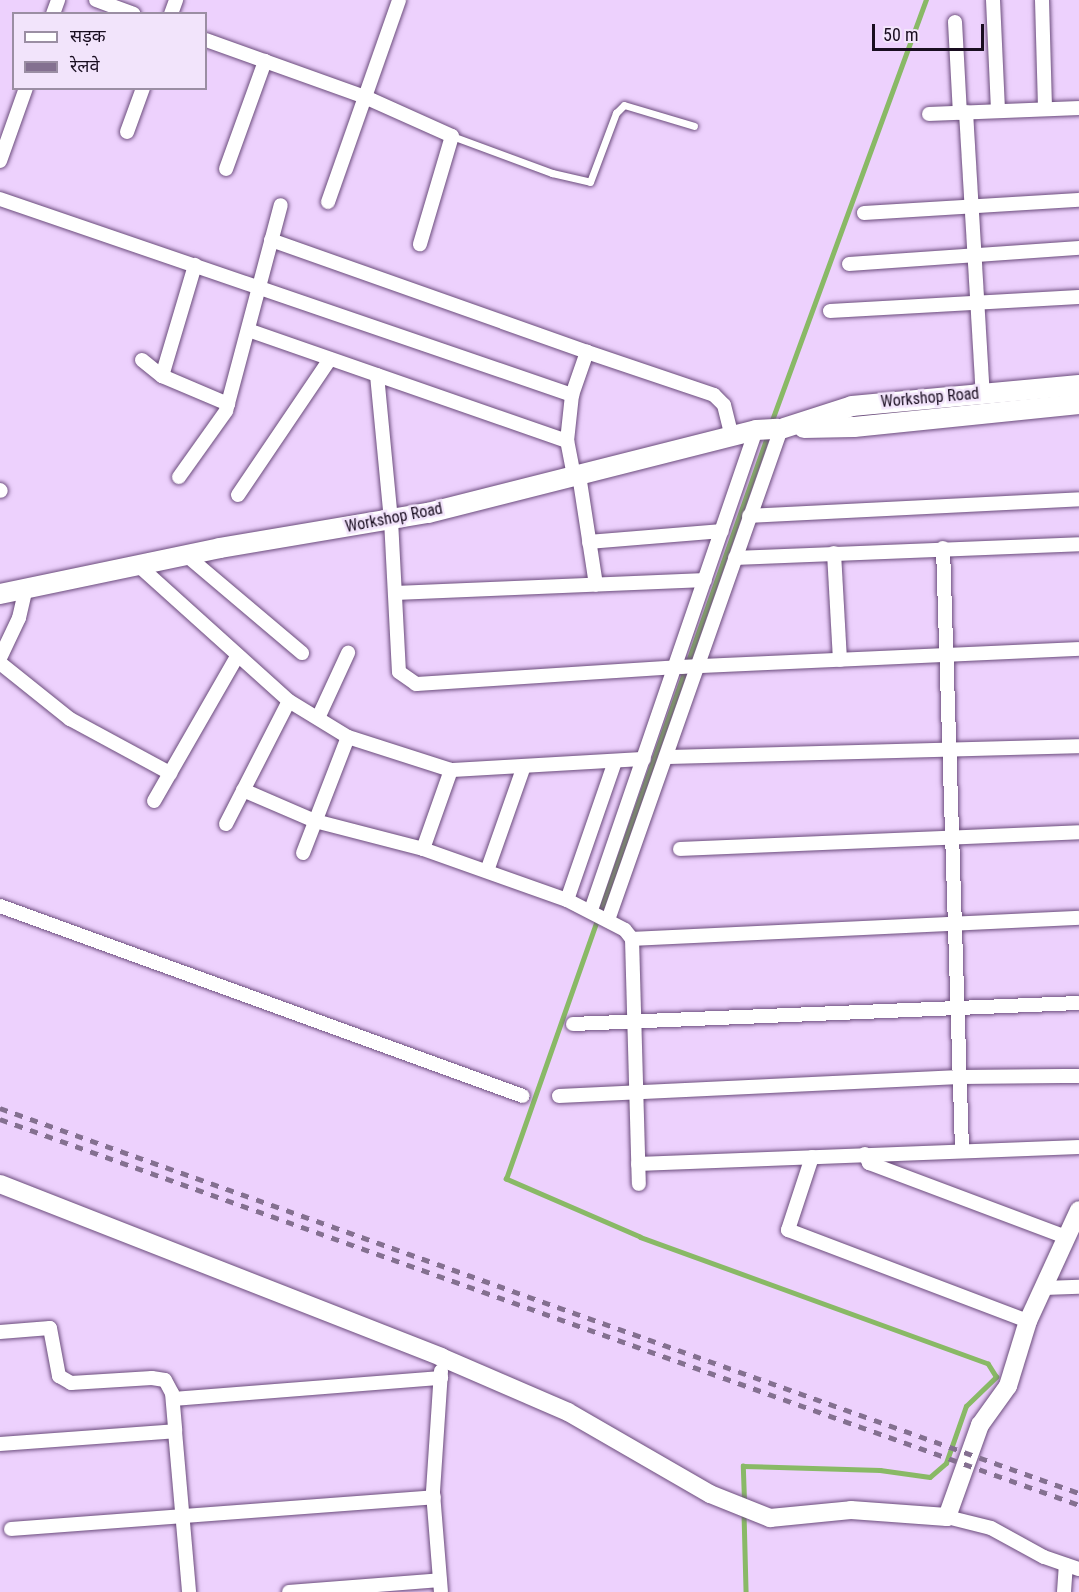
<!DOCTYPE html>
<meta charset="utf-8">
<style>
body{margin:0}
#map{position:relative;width:1079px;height:1592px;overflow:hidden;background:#edd1fd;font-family:"Roboto Condensed","Noto Sans Devanagari",sans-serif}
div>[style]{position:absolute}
.stream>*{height:4.5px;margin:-2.25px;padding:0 2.25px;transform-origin:2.25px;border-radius:2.25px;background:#89b966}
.roads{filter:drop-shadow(0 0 2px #6b4c7c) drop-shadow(0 0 2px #6b4c7c)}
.service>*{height:7px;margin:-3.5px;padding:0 3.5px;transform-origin:3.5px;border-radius:3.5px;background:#fff}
.minor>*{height:14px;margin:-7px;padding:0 7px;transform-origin:7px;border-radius:7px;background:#fff}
.tertiary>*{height:18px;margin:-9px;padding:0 9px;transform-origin:9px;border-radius:9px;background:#fff}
.secondary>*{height:20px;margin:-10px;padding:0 10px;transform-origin:10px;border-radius:10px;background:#fff}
.rail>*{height:4.5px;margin-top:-2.25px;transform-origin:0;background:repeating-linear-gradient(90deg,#847090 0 8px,transparent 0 16px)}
span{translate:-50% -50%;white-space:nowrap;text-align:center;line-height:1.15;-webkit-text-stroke:5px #f2e4fb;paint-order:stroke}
.street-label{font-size:16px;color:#190d20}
.legend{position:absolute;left:12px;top:12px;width:195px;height:78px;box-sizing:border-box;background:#f2e4fb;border:2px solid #9b8ea3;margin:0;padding:8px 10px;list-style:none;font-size:18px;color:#190d20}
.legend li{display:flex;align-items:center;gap:12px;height:30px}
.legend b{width:30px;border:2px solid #9b8ea3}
.scale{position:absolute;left:872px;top:24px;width:112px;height:27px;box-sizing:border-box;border:3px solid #190d20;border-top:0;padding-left:8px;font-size:18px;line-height:21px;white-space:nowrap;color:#190d20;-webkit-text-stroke:4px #f2e4fb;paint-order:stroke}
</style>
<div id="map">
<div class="stream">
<div style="left:771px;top:423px;width:451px;rotate:-69.9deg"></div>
<div style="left:744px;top:1501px;width:35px;rotate:-92deg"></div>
<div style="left:743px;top:1466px;width:137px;rotate:1.7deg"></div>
<div style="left:880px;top:1470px;width:50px;rotate:8deg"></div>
<div style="left:930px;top:1477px;width:21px;rotate:-41deg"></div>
<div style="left:946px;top:1463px;width:60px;rotate:-70.7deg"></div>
<div style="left:966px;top:1406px;width:42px;rotate:-44deg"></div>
<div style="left:996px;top:1377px;width:15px;rotate:-122deg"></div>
<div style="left:988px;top:1364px;width:370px;rotate:-160deg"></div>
<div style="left:640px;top:1237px;width:146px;rotate:-156.6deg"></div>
<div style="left:506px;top:1179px;width:790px;rotate:-70.62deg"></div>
<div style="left:744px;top:1513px;width:79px;rotate:88.5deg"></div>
</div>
<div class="roads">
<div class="service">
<div style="left:452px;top:136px;width:107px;rotate:20.3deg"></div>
<div style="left:552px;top:173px;width:39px;rotate:13deg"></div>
<div style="left:590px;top:182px;width:74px;rotate:-69.4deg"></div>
<div style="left:616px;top:113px;width:11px;rotate:-45deg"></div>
<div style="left:624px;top:105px;width:73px;rotate:16.7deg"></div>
</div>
<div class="minor">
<div style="left:96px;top:0;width:40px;rotate:20.2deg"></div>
<div style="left:993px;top:0;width:111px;rotate:87.4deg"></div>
<div style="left:1042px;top:0;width:109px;rotate:88.4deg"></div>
<div style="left:53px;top:14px;width:15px;rotate:-70deg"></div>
<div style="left:171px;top:14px;width:15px;rotate:-70deg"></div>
<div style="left:955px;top:22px;width:91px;rotate:86.9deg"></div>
<div style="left:206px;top:40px;width:169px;rotate:19.7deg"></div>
<div style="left:365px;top:97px;width:95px;rotate:24.1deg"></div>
<div style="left:452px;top:136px;width:113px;rotate:106.5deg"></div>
<div style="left:966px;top:112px;width:283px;rotate:86.6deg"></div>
<div style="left:929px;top:114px;width:150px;rotate:-2.3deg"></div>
<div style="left:127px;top:132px;width:47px;rotate:-70deg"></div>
<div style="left:0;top:161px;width:77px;rotate:-70.4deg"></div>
<div style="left:226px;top:169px;width:115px;rotate:-70.1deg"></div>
<div style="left:0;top:199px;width:605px;rotate:18.91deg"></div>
<div style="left:328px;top:202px;width:214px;rotate:-70.6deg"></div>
<div style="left:864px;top:213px;width:215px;rotate:-3.5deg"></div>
<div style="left:271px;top:240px;width:335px;rotate:19.5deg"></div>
<div style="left:849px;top:264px;width:231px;rotate:-4deg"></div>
<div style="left:830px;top:311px;width:249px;rotate:-3.2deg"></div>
<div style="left:248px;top:330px;width:338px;rotate:19.2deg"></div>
<div style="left:142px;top:360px;width:26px;rotate:39deg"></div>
<div style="left:162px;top:376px;width:72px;rotate:23deg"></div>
<div style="left:377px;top:375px;width:146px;rotate:84.5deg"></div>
<div style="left:391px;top:520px;width:152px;rotate:87deg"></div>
<div style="left:399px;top:672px;width:21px;rotate:35deg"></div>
<div style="left:416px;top:684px;width:266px;rotate:-3.7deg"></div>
<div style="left:681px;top:667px;width:398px;rotate:-2.6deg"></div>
<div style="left:162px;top:376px;width:116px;rotate:-73.4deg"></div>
<div style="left:579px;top:475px;width:111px;rotate:81.2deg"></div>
<div style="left:574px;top:476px;width:36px;rotate:-101deg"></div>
<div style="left:567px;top:441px;width:46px;rotate:-83.8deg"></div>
<div style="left:572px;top:395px;width:46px;rotate:-70.8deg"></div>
<div style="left:587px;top:352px;width:134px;rotate:18.7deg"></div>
<div style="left:714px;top:395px;width:14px;rotate:45deg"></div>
<div style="left:724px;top:405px;width:33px;rotate:76deg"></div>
<div style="left:179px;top:477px;width:81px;rotate:-54.5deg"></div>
<div style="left:226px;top:411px;width:213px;rotate:-75.1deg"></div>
<div style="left:0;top:490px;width:1px;rotate:45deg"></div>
<div style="left:238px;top:495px;width:164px;rotate:-55.9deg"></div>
<div style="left:749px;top:516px;width:330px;rotate:-2.9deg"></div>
<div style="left:589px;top:542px;width:133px;rotate:-4.7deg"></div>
<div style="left:943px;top:548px;width:602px;rotate:88.19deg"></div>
<div style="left:834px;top:553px;width:107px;rotate:86.8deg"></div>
<div style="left:186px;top:555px;width:152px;rotate:40.2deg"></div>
<div style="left:735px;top:558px;width:344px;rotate:-2.3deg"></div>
<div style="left:138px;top:565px;width:203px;rotate:42deg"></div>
<div style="left:289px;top:701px;width:69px;rotate:31.4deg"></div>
<div style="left:348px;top:737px;width:108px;rotate:17.8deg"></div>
<div style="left:396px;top:593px;width:309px;rotate:-2.4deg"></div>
<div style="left:0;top:658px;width:44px;rotate:-64.6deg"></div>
<div style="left:19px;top:618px;width:31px;rotate:-77deg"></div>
<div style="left:0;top:663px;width:90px;rotate:38.7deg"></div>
<div style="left:70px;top:719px;width:114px;rotate:28.4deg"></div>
<div style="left:318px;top:718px;width:72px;rotate:-65.2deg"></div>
<div style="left:666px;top:757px;width:413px;rotate:-1.5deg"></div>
<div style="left:243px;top:790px;width:78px;rotate:23.3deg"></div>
<div style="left:315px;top:821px;width:112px;rotate:14.5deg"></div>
<div style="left:423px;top:849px;width:153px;rotate:19.5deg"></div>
<div style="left:567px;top:900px;width:65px;rotate:27.3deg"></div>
<div style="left:625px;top:930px;width:11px;rotate:52deg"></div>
<div style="left:632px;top:939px;width:245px;rotate:88.4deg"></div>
<div style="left:154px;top:801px;width:168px;rotate:-60.1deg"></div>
<div style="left:226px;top:824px;width:138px;rotate:-62.9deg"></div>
<div style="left:423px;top:849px;width:84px;rotate:-70.5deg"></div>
<div style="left:451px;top:770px;width:193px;rotate:-3.3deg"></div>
<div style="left:680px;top:849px;width:399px;rotate:-2.4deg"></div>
<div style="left:303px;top:853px;width:124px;rotate:-68.8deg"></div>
<div style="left:487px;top:871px;width:111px;rotate:-70.6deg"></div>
<div style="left:567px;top:900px;width:147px;rotate:-70.9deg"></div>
<div style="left:0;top:906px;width:556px;rotate:19.97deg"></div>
<div style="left:591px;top:910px;width:508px;rotate:-71.03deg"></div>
<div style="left:608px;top:920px;width:521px;rotate:-70.59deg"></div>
<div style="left:632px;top:939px;width:447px;rotate:-2.7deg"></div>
<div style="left:573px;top:1024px;width:506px;rotate:-2.38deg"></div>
<div style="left:559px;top:1096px;width:401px;rotate:-2.7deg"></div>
<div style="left:960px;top:1077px;width:119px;rotate:-0.5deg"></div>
<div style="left:865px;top:1154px;width:10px;rotate:66deg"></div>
<div style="left:869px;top:1163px;width:210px;rotate:20.6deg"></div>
<div style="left:812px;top:1157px;width:77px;rotate:108.2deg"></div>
<div style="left:788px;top:1230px;width:257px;rotate:20.8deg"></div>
<div style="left:638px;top:1164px;width:441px;rotate:-2.2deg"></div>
<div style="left:1044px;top:1288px;width:35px;rotate:-2deg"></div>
<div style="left:0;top:1332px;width:50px;rotate:-4.6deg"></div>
<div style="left:50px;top:1328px;width:49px;rotate:79.4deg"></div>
<div style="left:59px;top:1376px;width:14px;rotate:30deg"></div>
<div style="left:71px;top:1383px;width:81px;rotate:-3.5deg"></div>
<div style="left:152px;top:1378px;width:13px;rotate:9deg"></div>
<div style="left:165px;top:1380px;width:15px;rotate:62deg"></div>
<div style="left:172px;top:1393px;width:38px;rotate:85deg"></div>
<div style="left:441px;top:1371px;width:122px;rotate:93.8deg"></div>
<div style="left:433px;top:1493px;width:99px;rotate:85.4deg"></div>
<div style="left:173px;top:1399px;width:269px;rotate:-4.5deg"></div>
<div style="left:0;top:1444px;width:175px;rotate:-4.2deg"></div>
<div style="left:175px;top:1431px;width:162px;rotate:85deg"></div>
<div style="left:947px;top:1517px;width:45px;rotate:14deg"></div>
<div style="left:991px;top:1528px;width:60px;rotate:28.7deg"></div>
<div style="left:1044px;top:1557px;width:37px;rotate:19deg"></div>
<div style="left:11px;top:1529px;width:424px;rotate:-4.3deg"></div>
<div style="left:289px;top:1592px;width:151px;rotate:-4.5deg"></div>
<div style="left:1064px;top:1592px;width:27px;rotate:-86deg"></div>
</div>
<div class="tertiary">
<div style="left:0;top:1184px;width:474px;rotate:21.4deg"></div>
<div style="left:441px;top:1357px;width:138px;rotate:23.4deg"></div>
<div style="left:568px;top:1412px;width:164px;rotate:30deg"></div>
<div style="left:710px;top:1494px;width:65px;rotate:21.8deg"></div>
<div style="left:770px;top:1518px;width:81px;rotate:-5.6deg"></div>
<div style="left:851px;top:1510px;width:96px;rotate:4.2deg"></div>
<div style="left:947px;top:1517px;width:98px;rotate:-70.3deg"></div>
<div style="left:980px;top:1425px;width:48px;rotate:-54.3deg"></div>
<div style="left:1008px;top:1386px;width:68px;rotate:-72.9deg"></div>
<div style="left:1028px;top:1321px;width:122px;rotate:-65.3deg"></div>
</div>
<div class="secondary">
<div style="left:784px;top:428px;width:71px;rotate:-17.9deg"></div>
<div style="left:852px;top:406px;width:228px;rotate:-5.3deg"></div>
<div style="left:804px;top:428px;width:50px;rotate:-1.1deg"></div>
<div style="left:854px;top:427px;width:226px;rotate:-5.8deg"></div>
<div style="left:0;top:594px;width:225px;rotate:-11.8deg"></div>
<div style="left:220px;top:548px;width:211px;rotate:-9.6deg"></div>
<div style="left:428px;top:513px;width:338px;rotate:-14.2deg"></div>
<div style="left:756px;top:430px;width:22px;rotate:-3deg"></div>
</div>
</div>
<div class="rail">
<div style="left:0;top:1108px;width:1146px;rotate:19.64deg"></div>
<div style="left:0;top:1119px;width:1146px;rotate:19.68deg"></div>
</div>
<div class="street-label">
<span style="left:930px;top:398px;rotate:-5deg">Workshop Road</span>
<span style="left:394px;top:518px;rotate:-11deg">Workshop Road</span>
</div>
<ul class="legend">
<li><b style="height:8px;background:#fff"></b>सड़क</li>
<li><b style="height:8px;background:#847090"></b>रेलवे</li>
</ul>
<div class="scale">50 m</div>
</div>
